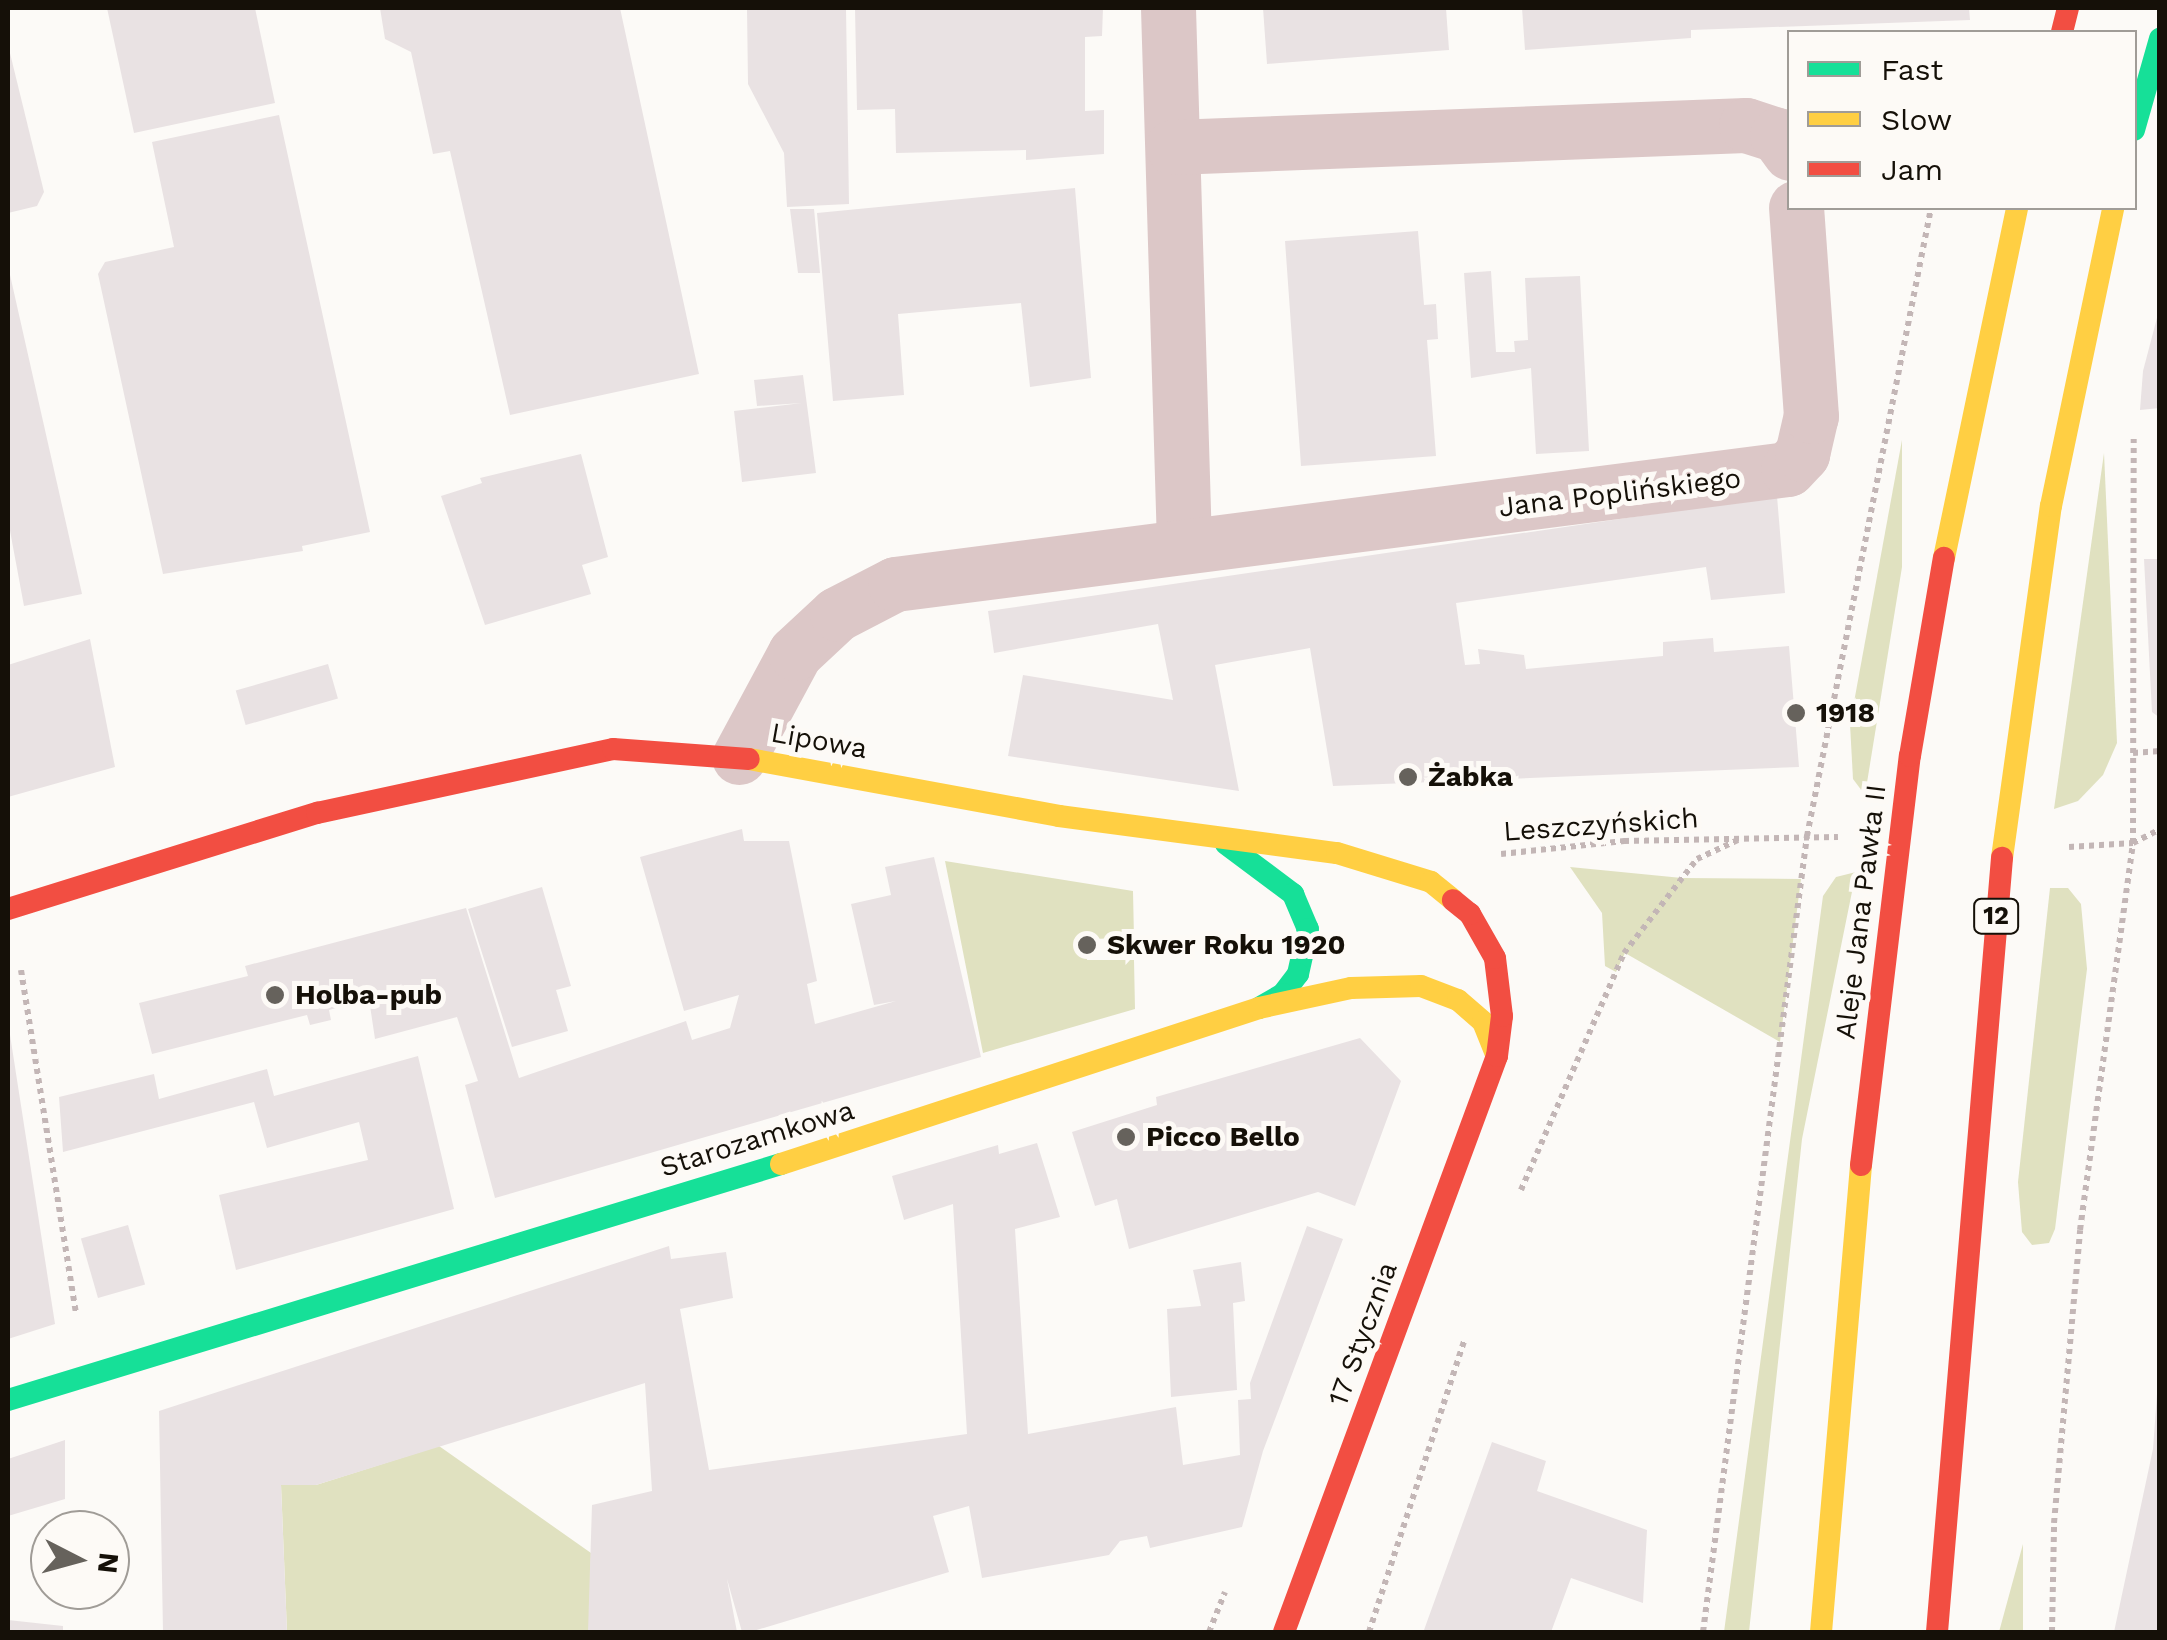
<!DOCTYPE html>
<meta charset="utf-8">
<style>
body{margin:0}
#map{position:relative;width:2167px;height:1640px;overflow:hidden;background:#fcfaf7;font-family:"Work Sans",sans-serif}
div>[style]{position:absolute}
.green>*{inset:0;background:#e0e1c0}
.building>*{inset:0;background:#e9e2e3;transform-origin:0 0}
.path>*{height:6px;margin-top:-3px;transform-origin:0;background:repeating-linear-gradient(90deg,#c3b6b6 0 5px,transparent 0 10px)}
.street>*{height:55px;margin:-27.5px;padding:0 27.5px;transform-origin:27.5px;border-radius:27.5px;background:#dcc7c7}
.fast>*{height:22px;margin:-11px;padding:0 11px;transform-origin:11px;border-radius:11px;background:#16e098}
.slow>*{height:22px;margin:-11px;padding:0 11px;transform-origin:11px;border-radius:11px;background:#ffcf43}
.jam>*{height:22px;margin:-11px;padding:0 11px;transform-origin:11px;border-radius:11px;background:#f24e42}
.dots>*{width:28px;height:28px;translate:-50% -50%;box-sizing:border-box;border:5px solid #fdfaf6;border-radius:50%}
span{translate:-50% -50%;white-space:nowrap;text-align:center;line-height:1.15;-webkit-text-stroke:10px #fdfaf6;paint-order:stroke}
.shield-label span{padding:2px 8px;background:#fdfaf6;border:2px solid;border-radius:8px;-webkit-text-stroke-width:0}
.shield-label{font-size:25px;color:#151008;font-weight:700}
.street-label{font-size:28px;color:#151008}
.poi-label{font-size:28px;color:#151008;font-weight:700}
.left{translate:0 -50%;text-align:left}
.frame{position:absolute;inset:0;border:10px solid #151008;pointer-events:none}
.legend{position:absolute;left:1787px;top:30px;width:350px;height:180px;box-sizing:border-box;background:#fdfaf6;border:2px solid #a09c97;margin:0;padding:12px 18px;list-style:none;font-size:30px;color:#151008}
.legend li{display:flex;align-items:center;gap:20px;height:50px}
.legend b{width:50px;border:2px solid #a09c97}
.north{position:absolute;left:30px;top:1510px;width:100px;height:100px;box-sizing:border-box;background:#fdfaf6;border:2px solid #a09c97;border-radius:50%;rotate:96deg;font-size:28px;font-weight:700;line-height:40px;text-align:center;color:#151008}
.north::after{content:'';display:block;margin:auto;width:35px;height:45px;background:#66625c;clip-path:polygon(50% 0,100% 100%,50% 72%,0 100%)}
</style>
<div id="map">
<div class="green">
<div style="clip-path:polygon(1902px 440px,1902px 567px,1865px 795px,1853px 779px,1850px 724px)"></div>
<div style="clip-path:polygon(2104px 453px,2117px 743px,2103px 775px,2078px 801px,2054px 809px)"></div>
<div style="clip-path:polygon(945px 861px,1133px 891px,1134px 938px,1087px 939px,1087px 960px,1134px 960px,1135px 1009px,983px 1053px)"></div>
<div style="clip-path:polygon(1570px 867px,1682px 878px,1801px 879px,1780px 1042px,1625px 953px,1616px 972px,1605px 966px,1602px 913px)"></div>
<div style="clip-path:polygon(1856px 872px,1802px 1139px,1749px 1632px,1724px 1632px,1823px 896px,1836px 877px)"></div>
<div style="clip-path:polygon(2050px 888px,2068px 888px,2081px 904px,2087px 969px,2055px 1229px,2049px 1243px,2032px 1245px,2022px 1232px,2018px 1182px)"></div>
<div style="clip-path:polygon(439px 1446px,591px 1553px,589px 1632px,287px 1632px,281px 1485px,316px 1485px)"></div>
<div style="clip-path:polygon(2023px 1544px,2023px 1632px,1999px 1632px)"></div>
</div>
<div class="building">
<div style="clip-path:polygon(107px 8px,255px 8px,275px 103px,134px 133px)"></div>
<div style="clip-path:polygon(380px 8px,620px 8px,699px 374px,510px 415px,450px 151px,433px 154px,411px 52px,385px 39px)"></div>
<div style="clip-path:polygon(747px 8px,846px 8px,849px 204px,787px 207px,784px 153px,748px 84px)"></div>
<div style="clip-path:polygon(855px 8px,1103px 8px,1102px 36px,1085px 37px,1085px 111px,1104px 110px,1104px 154px,1026px 160px,1026px 150px,896px 153px,895px 109px,857px 110px)"></div>
<div style="clip-path:polygon(1263px 8px,1446px 8px,1449px 50px,1267px 64px)"></div>
<div style="clip-path:polygon(1522px 8px,1969px 8px,1970px 20px,1691px 30px,1691px 38px,1525px 50px)"></div>
<div style="clip-path:polygon(8px 45px,44px 192px,37px 206px,8px 213px)"></div>
<div style="clip-path:polygon(279px 115px,370px 532px,302px 546px,303px 551px,163px 574px,98px 274px,105px 262px,174px 247px,152px 142px)"></div>
<div style="clip-path:polygon(1075px 188px,1091px 378px,1030px 387px,1021px 303px,898px 314px,904px 395px,833px 401px,817px 213px)"></div>
<div style="clip-path:polygon(790px 209px,814px 209px,820px 273px,798px 273px)"></div>
<div style="clip-path:polygon(1418px 231px,1424px 305px,1436px 304px,1438px 339px,1427px 340px,1436px 456px,1301px 466px,1285px 241px)"></div>
<div style="clip-path:polygon(8px 266px,82px 594px,24px 606px,8px 520px)"></div>
<div style="clip-path:polygon(1491px 271px,1496px 352px,1515px 352px,1514px 341px,1528px 340px,1525px 278px,1580px 276px,1589px 451px,1536px 454px,1531px 368px,1471px 378px,1464px 273px)"></div>
<div style="clip-path:polygon(2158px 314px,2160px 408px,2140px 410px,2143px 371px)"></div>
<div style="clip-path:polygon(803px 375px,816px 473px,742px 482px,734px 411px,802px 403px,757px 406px,754px 380px)"></div>
<div style="clip-path:polygon(581px 454px,608px 557px,582px 565px,591px 594px,485px 625px,441px 496px,482px 483px,480px 478px)"></div>
<div style="clip-path:polygon(1777px 496px,1785px 593px,1711px 600px,1706px 567px,1456px 603px,1465px 665px,1480px 664px,1478px 649px,1524px 655px,1526px 669px,1663px 656px,1663px 642px,1713px 638px,1714px 652px,1789px 646px,1799px 767px,1333px 786px,1310px 648px,1215px 665px,1239px 791px,1008px 756px,1023px 675px,1173px 700px,1158px 624px,994px 653px,988px 611px)"></div>
<div style="clip-path:polygon(2144px 559px,2160px 559px,2160px 718px,2152px 712px)"></div>
<div style="clip-path:polygon(90px 639px,115px 767px,8px 797px,8px 665px)"></div>
<div style="left:328px;top:664px;width:36px;height:96px;rotate:74deg"></div>
<div style="clip-path:polygon(742px 829px,744px 841px,789px 841px,817px 981px,807px 984px,815px 1024px,896px 1001px,874px 1005px,851px 904px,891px 895px,885px 867px,934px 857px,981px 1057px,495px 1198px,465px 1085px,478px 1081px,457px 1017px,375px 1039px,369px 999px,329px 1010px,331px 1020px,310px 1025px,307px 1015px,152px 1054px,139px 1003px,248px 976px,245px 966px,466px 908px,519px 1078px,686px 1021px,692px 1040px,730px 1028px,739px 995px,684px 1011px,640px 857px)"></div>
<div style="clip-path:polygon(542px 887px,571px 986px,556px 990px,568px 1031px,512px 1047px,468px 909px)"></div>
<div style="clip-path:polygon(8px 1022px,55px 1324px,8px 1339px)"></div>
<div style="clip-path:polygon(1360px 1038px,1401px 1081px,1355px 1206px,1318px 1192px,1129px 1249px,1117px 1199px,1095px 1206px,1072px 1132px,1157px 1105px,1156px 1097px)"></div>
<div style="clip-path:polygon(418px 1056px,454px 1209px,236px 1270px,219px 1195px,368px 1160px,359px 1122px,267px 1148px,254px 1102px,63px 1152px,59px 1097px,154px 1074px,159px 1099px,267px 1069px,274px 1096px)"></div>
<div style="clip-path:polygon(1037px 1143px,1060px 1217px,1015px 1229px,1028px 1434px,1176px 1407px,1183px 1465px,1240px 1455px,1238px 1400px,1251px 1399px,1250px 1383px,1307px 1226px,1343px 1239px,1263px 1451px,1242px 1527px,1150px 1548px,1147px 1536px,1120px 1541px,1109px 1555px,982px 1578px,969px 1506px,933px 1516px,949px 1572px,750px 1632px,742px 1632px,727px 1579px,737px 1632px,588px 1632px,592px 1505px,652px 1491px,645px 1383px,316px 1485px,281px 1485px,287px 1632px,163px 1632px,159px 1411px,669px 1246px,671px 1259px,726px 1252px,733px 1298px,680px 1309px,709px 1470px,967px 1434px,953px 1204px,904px 1220px,892px 1176px,998px 1145px,999px 1154px)"></div>
<div style="left:128px;top:1225px;width:62px;height:49px;rotate:74deg"></div>
<div style="clip-path:polygon(1241px 1262px,1245px 1301px,1233px 1303px,1237px 1390px,1171px 1397px,1167px 1309px,1201px 1306px,1193px 1270px)"></div>
<div style="clip-path:polygon(2157px 1394px,2160px 1632px,2114px 1632px,2153px 1449px)"></div>
<div style="clip-path:polygon(65px 1440px,65px 1499px,8px 1516px,8px 1459px)"></div>
<div style="clip-path:polygon(1492px 1442px,1546px 1461px,1537px 1491px,1647px 1530px,1643px 1603px,1571px 1578px,1551px 1632px,1424px 1630px)"></div>
<div style="clip-path:polygon(8px 1620px,63px 1626px,63px 1632px,8px 1632px)"></div>
</div>
<div class="path">
<div style="left:2133px;top:753px;width:27px;rotate:-4deg"></div>
<div style="left:2069px;top:847px;width:64px;rotate:-3.6deg"></div>
<div style="left:2133px;top:843px;width:404px;rotate:-89.9deg"></div>
<div style="left:1501px;top:854px;width:124px;rotate:-6deg"></div>
<div style="left:1624px;top:841px;width:214px;rotate:-1.1deg"></div>
<div style="left:21px;top:970px;width:347px;rotate:80.9deg"></div>
<div style="left:1521px;top:1190px;width:258px;rotate:-66.5deg"></div>
<div style="left:1624px;top:953px;width:119px;rotate:-52.2deg"></div>
<div style="left:1697px;top:859px;width:45px;rotate:-24.9deg"></div>
<div style="left:1209px;top:1632px;width:43px;rotate:-68.2deg"></div>
<div style="left:1369px;top:1632px;width:308px;rotate:-71.9deg"></div>
<div style="left:1703px;top:1632px;width:803px;rotate:-82.56deg"></div>
<div style="left:1807px;top:836px;width:640px;rotate:-78.83deg"></div>
<div style="left:2052px;top:1632px;width:109px;rotate:-88.9deg"></div>
<div style="left:2054px;top:1523px;width:294px;rotate:-84.9deg"></div>
<div style="left:2080px;top:1230px;width:391px;rotate:-82.2deg"></div>
<div style="left:2133px;top:843px;width:30px;rotate:-27deg"></div>
</div>
<div class="street">
<div style="left:1168px;top:8px;width:536px;rotate:88.29deg"></div>
<div style="left:1173px;top:147px;width:573px;rotate:-2.2deg"></div>
<div style="left:1746px;top:125px;width:33px;rotate:18deg"></div>
<div style="left:1777px;top:135px;width:22px;rotate:54deg"></div>
<div style="left:739px;top:757px;width:118px;rotate:-61.7deg"></div>
<div style="left:795px;top:653px;width:57px;rotate:-42.9deg"></div>
<div style="left:837px;top:614px;width:65px;rotate:-27.3deg"></div>
<div style="left:895px;top:584px;width:900px;rotate:-7.34deg"></div>
<div style="left:1788px;top:469px;width:21px;rotate:-47deg"></div>
<div style="left:1802px;top:454px;width:39px;rotate:-77deg"></div>
<div style="left:1811px;top:416px;width:209px;rotate:-94.1deg"></div>
</div>
<div class="fast">
<div style="left:2134px;top:130px;width:95px;rotate:-74.1deg"></div>
<div style="left:1226px;top:844px;width:84px;rotate:36.7deg"></div>
<div style="left:1293px;top:894px;width:38px;rotate:67deg"></div>
<div style="left:1308px;top:929px;width:46px;rotate:102.5deg"></div>
<div style="left:1298px;top:974px;width:25px;rotate:127deg"></div>
<div style="left:1283px;top:994px;width:28px;rotate:150deg"></div>
<div style="left:8px;top:1400px;width:808px;rotate:-16.98deg"></div>
</div>
<div class="slow">
<div style="left:1944px;top:558px;width:358px;rotate:-78.2deg"></div>
<div style="left:749px;top:759px;width:315px;rotate:10.4deg"></div>
<div style="left:1059px;top:816px;width:280px;rotate:7.6deg"></div>
<div style="left:1337px;top:853px;width:98px;rotate:17.1deg"></div>
<div style="left:1431px;top:882px;width:28px;rotate:39deg"></div>
<div style="left:2002px;top:858px;width:355px;rotate:-82.1deg"></div>
<div style="left:2051px;top:506px;width:304px;rotate:-78.2deg"></div>
<div style="left:781px;top:1164px;width:503px;rotate:-18.07deg"></div>
<div style="left:1259px;top:1008px;width:94px;rotate:-12.3deg"></div>
<div style="left:1351px;top:988px;width:70px;rotate:-1.6deg"></div>
<div style="left:1421px;top:986px;width:40px;rotate:21deg"></div>
<div style="left:1458px;top:1000px;width:33px;rotate:41deg"></div>
<div style="left:1483px;top:1022px;width:37px;rotate:68deg"></div>
<div style="left:1821px;top:1632px;width:469px;rotate:-85.1deg"></div>
</div>
<div class="jam">
<div style="left:2062px;top:32px;width:25px;rotate:-76deg"></div>
<div style="left:8px;top:909px;width:324px;rotate:-17.3deg"></div>
<div style="left:317px;top:813px;width:303px;rotate:-12.2deg"></div>
<div style="left:613px;top:749px;width:136px;rotate:4.2deg"></div>
<div style="left:1861px;top:1165px;width:412px;rotate:-83.2deg"></div>
<div style="left:1910px;top:756px;width:201px;rotate:-80.3deg"></div>
<div style="left:1284px;top:1632px;width:614px;rotate:-69.71deg"></div>
<div style="left:1497px;top:1056px;width:40px;rotate:-82.9deg"></div>
<div style="left:1502px;top:1016px;width:58px;rotate:-96.9deg"></div>
<div style="left:1495px;top:958px;width:51px;rotate:-119.6deg"></div>
<div style="left:1470px;top:914px;width:22px;rotate:-141deg"></div>
<div style="left:1937px;top:1632px;width:777px;rotate:-85.2deg"></div>
</div>
<div class="dots">
<div style="left:1796px;top:713px;background:#66625c"></div>
<div style="left:1408px;top:777px;background:#66625c"></div>
<div style="left:1087px;top:945px;background:#66625c"></div>
<div style="left:275px;top:995px;background:#66625c"></div>
<div style="left:1126px;top:1137px;background:#66625c"></div>
</div>
<div class="shield-label">
<span style="left:1996px;top:916px">12</span>
</div>
<div class="street-label">
<span style="left:1620px;top:493px;rotate:-7deg">Jana Poplińskiego</span>
<span style="left:819px;top:741px;rotate:10deg">Lipowa</span>
<span style="left:1601px;top:825px;rotate:-4deg">Leszczyńskich</span>
<span style="left:1861px;top:912px;rotate:-83deg">Aleje Jana Pawła II</span>
<span style="left:757px;top:1139px;rotate:-17deg">Starozamkowa</span>
<span style="left:1363px;top:1334px;rotate:-70deg">17 Stycznia</span>
</div>
<div class="poi-label">
<span class="left" style="left:1816px;top:713px">1918</span>
<span class="left" style="left:1428px;top:777px">Żabka</span>
<span class="left" style="left:1107px;top:945px">Skwer Roku 1920</span>
<span class="left" style="left:295px;top:995px">Holba-pub</span>
<span class="left" style="left:1146px;top:1137px">Picco Bello</span>
</div>
<div class="frame"></div>
<ul class="legend">
<li><b style="height:12px;background:#16e098"></b>Fast</li>
<li><b style="height:12px;background:#ffcf43"></b>Slow</li>
<li><b style="height:12px;background:#f24e42"></b>Jam</li>
</ul>
<div class="north">N</div>
</div>
